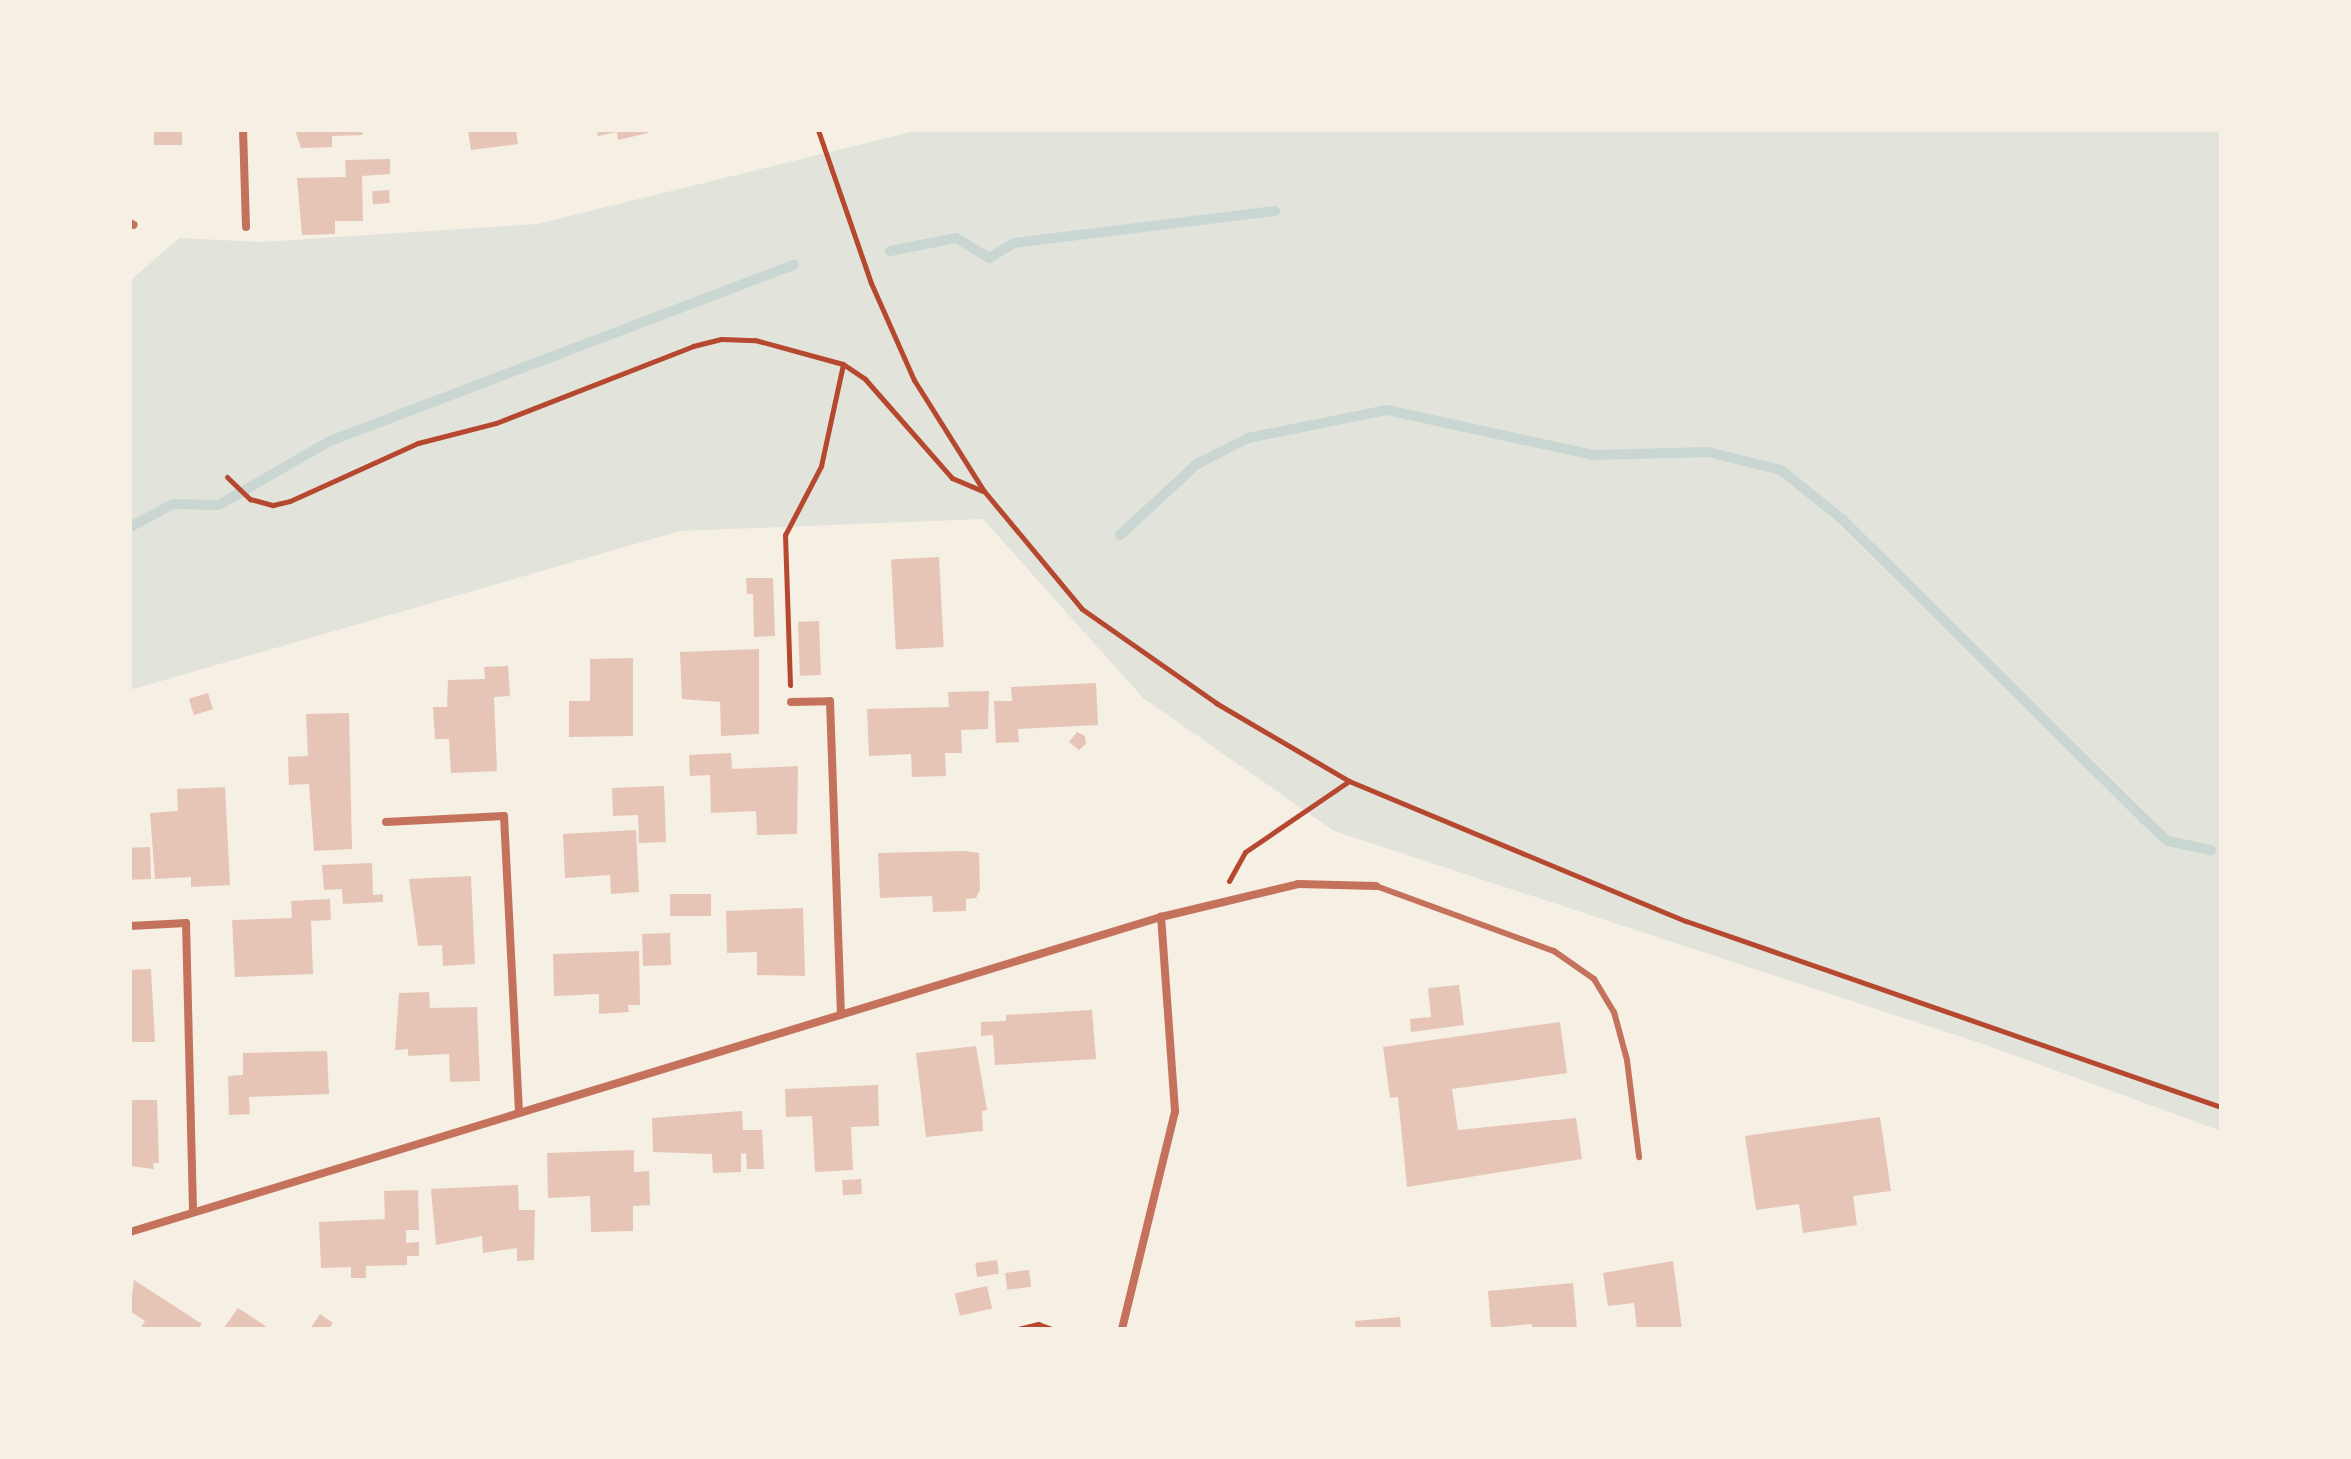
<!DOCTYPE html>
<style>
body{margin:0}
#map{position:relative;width:2351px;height:1459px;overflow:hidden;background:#f6efe4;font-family:"Exo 2",sans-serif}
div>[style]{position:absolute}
.green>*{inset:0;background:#e2e4dc}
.stream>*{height:10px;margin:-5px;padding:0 5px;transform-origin:5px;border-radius:5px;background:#c9d6d2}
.building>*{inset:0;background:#e6c5b7;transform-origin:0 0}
.path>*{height:5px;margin:-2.5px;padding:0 2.5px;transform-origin:2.5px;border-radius:2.5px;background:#b5482f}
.service>*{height:6px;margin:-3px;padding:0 3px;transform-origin:3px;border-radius:3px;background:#c5725c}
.minor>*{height:8px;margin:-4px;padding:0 4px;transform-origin:4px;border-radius:4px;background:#c5725c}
span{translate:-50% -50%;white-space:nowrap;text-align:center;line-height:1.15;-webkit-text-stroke:8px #f6efe4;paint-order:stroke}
.frame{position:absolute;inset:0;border:132px solid #f6efe4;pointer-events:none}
</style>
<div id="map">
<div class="green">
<div style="clip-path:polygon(919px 130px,2221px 130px,2221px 1131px,1986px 1045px,1334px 831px,1143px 698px,983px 519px,680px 531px,130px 690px,130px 281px,179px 238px,261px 242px,537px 224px)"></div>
</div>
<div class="stream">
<div style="left:890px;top:251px;width:67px;rotate:-11.1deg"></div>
<div style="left:956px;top:238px;width:39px;rotate:31deg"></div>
<div style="left:989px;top:258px;width:29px;rotate:-31deg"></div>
<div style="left:1014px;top:243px;width:263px;rotate:-7deg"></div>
<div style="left:130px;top:527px;width:49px;rotate:-28.1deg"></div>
<div style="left:173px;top:504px;width:46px;rotate:1.2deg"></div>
<div style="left:219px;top:505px;width:128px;rotate:-30deg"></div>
<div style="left:330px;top:441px;width:496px;rotate:-20.8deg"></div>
<div style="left:1120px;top:535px;width:105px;rotate:-42.7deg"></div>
<div style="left:1197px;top:464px;width:57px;rotate:-27deg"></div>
<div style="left:1248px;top:438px;width:142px;rotate:-11.4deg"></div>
<div style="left:1387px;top:410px;width:211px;rotate:12.3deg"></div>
<div style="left:1593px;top:455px;width:115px;rotate:-1.5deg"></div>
<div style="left:1708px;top:452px;width:75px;rotate:13.9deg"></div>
<div style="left:1781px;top:470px;width:78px;rotate:38.8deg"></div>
<div style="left:1842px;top:519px;width:424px;rotate:44.8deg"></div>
<div style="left:2143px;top:818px;width:34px;rotate:43deg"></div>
<div style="left:2168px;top:841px;width:44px;rotate:11.8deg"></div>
</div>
<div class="building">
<div style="left:154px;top:130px;width:28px;height:15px"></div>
<div style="clip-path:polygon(295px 130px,362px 130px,363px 135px,332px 136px,332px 147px,301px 148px)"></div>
<div style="clip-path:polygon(468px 130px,516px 130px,518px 144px,471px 150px)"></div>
<div style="clip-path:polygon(597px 130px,647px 130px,648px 133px,618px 140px,617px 132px,598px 136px)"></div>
<div style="clip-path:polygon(390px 159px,390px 174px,362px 176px,363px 221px,335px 221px,335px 234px,302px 235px,297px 178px,346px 177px,345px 160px)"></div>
<div style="left:389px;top:190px;width:13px;height:17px;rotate:86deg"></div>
<div style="left:939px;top:557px;width:90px;height:48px;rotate:87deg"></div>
<div style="clip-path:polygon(746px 578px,773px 578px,775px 636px,754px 637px,753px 594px,747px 594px)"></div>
<div style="left:819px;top:621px;width:54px;height:21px;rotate:88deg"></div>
<div style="clip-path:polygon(759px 649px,759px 734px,721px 736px,720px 702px,682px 699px,680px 652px)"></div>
<div style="clip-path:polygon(633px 658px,633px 736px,569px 737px,569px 701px,590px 701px,590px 659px)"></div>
<div style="clip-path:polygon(508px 666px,510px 696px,494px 697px,497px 771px,451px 773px,449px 739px,435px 739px,433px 707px,447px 707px,448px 680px,485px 679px,484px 667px)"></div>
<div style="clip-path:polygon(1096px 683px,1098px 725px,1018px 729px,1019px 742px,996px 743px,994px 701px,1012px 701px,1011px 687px)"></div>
<div style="clip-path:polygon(989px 691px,988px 729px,961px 730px,962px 753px,945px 753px,946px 776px,912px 777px,911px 754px,869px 756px,867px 709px,949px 707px,948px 692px)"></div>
<div style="left:208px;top:693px;width:17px;height:20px;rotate:73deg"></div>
<div style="clip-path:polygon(349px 713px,352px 849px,314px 851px,309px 784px,289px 785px,288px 757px,308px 756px,306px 714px)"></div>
<div style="clip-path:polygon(1077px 732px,1085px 736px,1086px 744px,1079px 750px,1069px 742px)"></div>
<div style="clip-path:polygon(731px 753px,732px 769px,798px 766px,797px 834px,757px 835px,756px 811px,711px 813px,710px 775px,690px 776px,689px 755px)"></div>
<div style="clip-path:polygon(664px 786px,666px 842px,639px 843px,638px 815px,613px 816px,612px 788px)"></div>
<div style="clip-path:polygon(225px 787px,230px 885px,191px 887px,191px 877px,155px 879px,150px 813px,178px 811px,177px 789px)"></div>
<div style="clip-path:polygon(636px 830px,639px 892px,611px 894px,610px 875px,565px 878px,563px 834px)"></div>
<div style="left:150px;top:847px;width:32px;height:20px;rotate:88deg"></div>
<div style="clip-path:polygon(964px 851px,979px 853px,980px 890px,976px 898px,966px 899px,966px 911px,933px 912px,932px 896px,880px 898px,878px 853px)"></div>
<div style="clip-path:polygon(372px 863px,373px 895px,383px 894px,383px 902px,343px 904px,342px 889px,324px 890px,322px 865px)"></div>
<div style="clip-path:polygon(471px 876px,475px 964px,443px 966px,442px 945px,418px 946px,409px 879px)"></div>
<div style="left:711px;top:894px;width:22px;height:41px;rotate:90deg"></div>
<div style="clip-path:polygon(330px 899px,331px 920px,311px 921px,313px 974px,235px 977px,232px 920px,292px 918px,291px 901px)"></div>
<div style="clip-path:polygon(803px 908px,805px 976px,757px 975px,757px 952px,727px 953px,726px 911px)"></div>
<div style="left:670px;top:933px;width:32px;height:28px;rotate:88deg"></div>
<div style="clip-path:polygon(639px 951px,640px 1005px,628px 1005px,629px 1012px,599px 1014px,599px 994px,554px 996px,553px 954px)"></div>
<div style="clip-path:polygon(151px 969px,155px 1042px,130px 1042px,130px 970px)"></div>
<div style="clip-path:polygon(1459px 985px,1464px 1025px,1411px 1032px,1410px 1019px,1431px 1017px,1428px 988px)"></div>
<div style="clip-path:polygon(429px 992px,430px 1008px,477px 1007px,480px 1081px,450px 1082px,449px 1054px,408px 1056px,408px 1049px,395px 1050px,399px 993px)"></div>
<div style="clip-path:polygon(1092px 1010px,1096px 1059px,995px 1065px,993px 1035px,981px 1036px,981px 1022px,1006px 1021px,1006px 1015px)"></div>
<div style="clip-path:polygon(1560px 1022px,1567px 1073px,1452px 1089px,1458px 1130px,1576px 1118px,1582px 1159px,1407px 1187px,1398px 1097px,1390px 1098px,1383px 1047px)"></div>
<div style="clip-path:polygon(976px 1046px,987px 1110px,982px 1111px,983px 1131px,926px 1137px,916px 1053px)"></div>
<div style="clip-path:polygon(327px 1051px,329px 1094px,249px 1097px,250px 1114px,229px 1115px,228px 1076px,243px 1075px,243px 1053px)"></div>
<div style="clip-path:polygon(878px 1085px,879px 1126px,851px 1127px,853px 1170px,815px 1172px,812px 1116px,786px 1117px,785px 1089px)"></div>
<div style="clip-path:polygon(130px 1100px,157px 1100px,159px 1163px,153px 1163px,154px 1169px,130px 1166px)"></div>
<div style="clip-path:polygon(742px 1111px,743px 1130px,762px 1130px,764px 1169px,747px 1169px,746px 1153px,741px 1154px,741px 1172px,713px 1173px,712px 1154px,653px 1152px,652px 1118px)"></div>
<div style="clip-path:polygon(1880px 1117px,1891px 1191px,1853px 1196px,1857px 1225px,1803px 1233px,1799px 1204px,1756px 1210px,1745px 1136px)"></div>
<div style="clip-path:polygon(634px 1150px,634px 1172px,649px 1171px,650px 1205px,633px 1206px,633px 1231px,591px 1232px,590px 1196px,548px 1198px,547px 1153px)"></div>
<div style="left:861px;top:1179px;width:15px;height:19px;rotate:86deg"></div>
<div style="clip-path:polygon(518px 1185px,519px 1210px,535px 1210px,534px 1260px,517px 1261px,517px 1248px,483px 1253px,482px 1236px,436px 1245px,431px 1189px)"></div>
<div style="clip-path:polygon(418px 1190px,419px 1230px,406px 1230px,406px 1243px,419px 1242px,419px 1256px,407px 1256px,407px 1265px,366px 1266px,366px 1278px,351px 1278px,351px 1267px,321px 1268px,319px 1222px,385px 1219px,384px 1191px)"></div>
<div style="left:997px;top:1260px;width:14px;height:22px;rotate:82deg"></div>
<div style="clip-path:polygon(1673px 1261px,1682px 1329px,1637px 1329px,1634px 1303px,1608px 1306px,1603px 1273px)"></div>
<div style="left:1029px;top:1270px;width:17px;height:24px;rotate:83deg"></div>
<div style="clip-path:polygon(134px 1280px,202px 1324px,198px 1329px,140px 1329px,145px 1321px,130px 1311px)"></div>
<div style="clip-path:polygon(1573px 1283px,1577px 1329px,1532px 1329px,1532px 1324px,1491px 1328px,1488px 1291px)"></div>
<div style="left:987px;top:1286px;width:23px;height:33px;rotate:77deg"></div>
<div style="clip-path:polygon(238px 1308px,270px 1329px,223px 1329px)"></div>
<div style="clip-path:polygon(320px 1314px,333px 1323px,329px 1329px,310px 1329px)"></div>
<div style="clip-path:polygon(1400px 1317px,1401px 1329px,1356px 1329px,1355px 1321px)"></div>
</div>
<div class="path">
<div style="left:818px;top:130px;width:162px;rotate:70.9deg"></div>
<div style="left:871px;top:283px;width:106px;rotate:66.1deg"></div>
<div style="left:914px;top:380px;width:131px;rotate:57.8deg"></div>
<div style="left:984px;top:491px;width:153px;rotate:50.3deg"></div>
<div style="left:1082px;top:609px;width:164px;rotate:35deg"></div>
<div style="left:1216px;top:703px;width:154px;rotate:30.4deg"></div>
<div style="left:1349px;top:781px;width:365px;rotate:22.6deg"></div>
<div style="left:1686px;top:921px;width:566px;rotate:19.17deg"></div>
<div style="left:227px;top:477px;width:32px;rotate:44deg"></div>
<div style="left:250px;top:499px;width:24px;rotate:15deg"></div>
<div style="left:273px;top:505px;width:17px;rotate:-13deg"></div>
<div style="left:290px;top:501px;width:141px;rotate:-24.4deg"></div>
<div style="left:418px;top:443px;width:81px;rotate:-14.4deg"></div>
<div style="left:496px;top:423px;width:212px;rotate:-21.3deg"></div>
<div style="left:693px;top:346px;width:29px;rotate:-14deg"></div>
<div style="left:721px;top:339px;width:34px;rotate:2deg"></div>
<div style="left:755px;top:340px;width:91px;rotate:15.3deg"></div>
<div style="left:843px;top:364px;width:27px;rotate:34deg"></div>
<div style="left:865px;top:379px;width:132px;rotate:48.7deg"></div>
<div style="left:952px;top:478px;width:33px;rotate:23deg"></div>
<div style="left:790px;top:685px;width:150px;rotate:-91.9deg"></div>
<div style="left:785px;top:535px;width:78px;rotate:-62.4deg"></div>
<div style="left:821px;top:466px;width:104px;rotate:-77.8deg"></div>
<div style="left:1229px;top:881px;width:33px;rotate:-61deg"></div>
<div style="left:1245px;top:852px;width:126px;rotate:-34.3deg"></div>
<div style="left:1018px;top:1329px;width:21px;rotate:-14deg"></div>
<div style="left:1038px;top:1324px;width:15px;rotate:20deg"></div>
</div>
<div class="service">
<div style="left:1376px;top:886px;width:189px;rotate:20.1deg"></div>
<div style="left:1554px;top:951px;width:49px;rotate:35deg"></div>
<div style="left:1594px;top:979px;width:39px;rotate:59deg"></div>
<div style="left:1614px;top:1012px;width:50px;rotate:74.8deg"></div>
<div style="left:1627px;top:1060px;width:98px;rotate:82.9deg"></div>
</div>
<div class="minor">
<div style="left:243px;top:130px;width:97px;rotate:88.2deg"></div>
<div style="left:130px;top:223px;width:4px;rotate:27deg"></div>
<div style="left:791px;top:702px;width:39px;rotate:-1deg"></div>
<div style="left:830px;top:701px;width:314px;rotate:88deg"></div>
<div style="left:386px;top:822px;width:118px;rotate:-2.9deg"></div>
<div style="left:504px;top:816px;width:297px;rotate:87.1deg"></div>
<div style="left:130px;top:926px;width:56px;rotate:-3.1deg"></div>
<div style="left:186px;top:923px;width:288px;rotate:88.6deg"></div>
<div style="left:130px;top:1232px;width:1078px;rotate:-16.99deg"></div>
<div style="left:1161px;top:917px;width:141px;rotate:-13.5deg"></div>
<div style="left:1298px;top:884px;width:78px;rotate:1.5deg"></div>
<div style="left:1122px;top:1329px;width:224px;rotate:-76.3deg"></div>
<div style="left:1175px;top:1111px;width:195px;rotate:-94.1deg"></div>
</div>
<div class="frame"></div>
</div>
